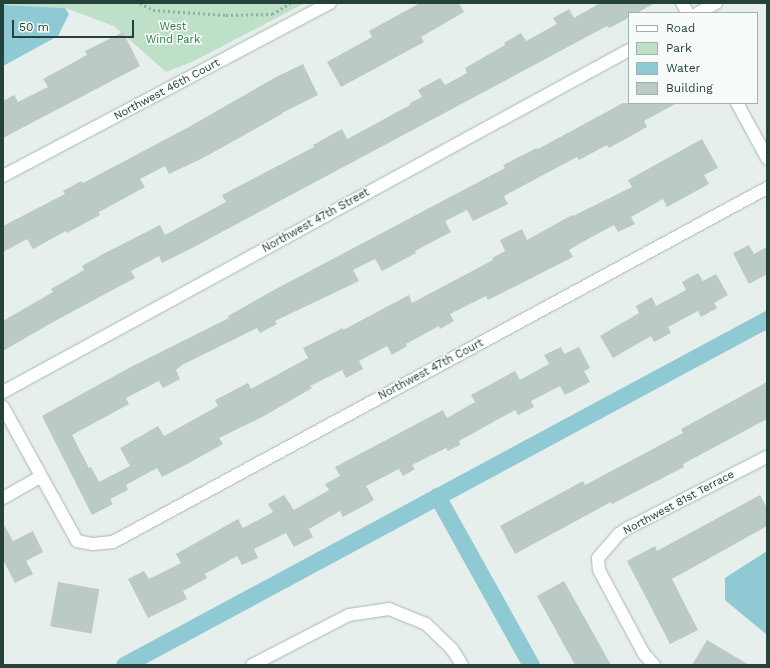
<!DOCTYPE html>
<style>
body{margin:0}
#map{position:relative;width:770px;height:668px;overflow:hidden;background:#e6efeb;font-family:"Work Sans",sans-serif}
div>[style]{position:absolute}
.green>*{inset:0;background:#bfe0c8}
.water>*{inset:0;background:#8ec9d4}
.canal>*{height:17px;margin:-8.5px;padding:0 8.5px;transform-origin:8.5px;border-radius:8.5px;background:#8ec9d4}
.building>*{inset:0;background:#bbcac4;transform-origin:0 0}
.path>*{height:2.5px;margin-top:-1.25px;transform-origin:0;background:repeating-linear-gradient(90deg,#86b3a5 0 2px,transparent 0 5px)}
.roads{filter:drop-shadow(0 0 1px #a8b8b2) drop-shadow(0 0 1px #a8b8b2)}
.minor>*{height:12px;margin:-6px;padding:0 6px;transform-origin:6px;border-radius:6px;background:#fff}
span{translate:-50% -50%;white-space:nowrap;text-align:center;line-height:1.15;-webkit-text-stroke:3px #f7fbf9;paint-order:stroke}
.park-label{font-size:11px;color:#2d7a4b}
.street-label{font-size:11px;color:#24423a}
.frame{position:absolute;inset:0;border:4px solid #24423a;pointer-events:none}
.legend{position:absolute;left:628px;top:12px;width:130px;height:92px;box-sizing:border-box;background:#f7fbf9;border:1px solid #a3b1ad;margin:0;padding:5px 7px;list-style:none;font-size:12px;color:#24423a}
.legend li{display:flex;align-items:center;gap:8px;height:20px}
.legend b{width:20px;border:1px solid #a3b1ad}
.scale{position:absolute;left:12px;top:20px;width:122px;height:18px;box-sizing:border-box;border:2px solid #24423a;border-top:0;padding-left:5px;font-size:12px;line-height:14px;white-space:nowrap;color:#24423a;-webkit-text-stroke:3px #f7fbf9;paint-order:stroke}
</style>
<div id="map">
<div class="green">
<div style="clip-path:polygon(3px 3px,305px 3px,194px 61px,166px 72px,114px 26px,65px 8px,3px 5px)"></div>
</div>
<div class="water">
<div style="clip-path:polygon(3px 5px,65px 8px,69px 14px,58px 36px,3px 66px)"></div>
<div style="clip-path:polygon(767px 551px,767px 635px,725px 600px,725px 578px)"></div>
</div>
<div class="canal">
<div style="left:437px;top:496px;width:193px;rotate:60.9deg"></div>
<div style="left:124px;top:665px;width:730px;rotate:-28.28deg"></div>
</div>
<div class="building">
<div style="clip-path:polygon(420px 3px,459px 3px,464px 12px,421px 37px,424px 42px,341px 87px,327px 62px,372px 37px,369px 31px)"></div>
<div style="clip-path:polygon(600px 3px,655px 3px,637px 13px,629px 13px,629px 17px,625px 20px,609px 28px,607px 26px,192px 248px,162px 263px,159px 256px,131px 271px,135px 278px,53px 322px,3px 351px,3px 321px,53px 292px,51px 289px,84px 270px,82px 266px,103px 254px,160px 225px,165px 235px,226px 202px,222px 195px,314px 147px,313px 145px,342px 129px,347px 139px,353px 136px,410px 105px,410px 103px,422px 97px,418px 90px,440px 78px,445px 85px,467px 73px,465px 68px,505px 45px,504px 43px,521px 33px,526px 41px,557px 24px,553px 18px,569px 9px,574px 18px)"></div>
<div style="clip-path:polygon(123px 32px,140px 66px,3px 138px,3px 101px,14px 95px,18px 102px,48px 87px,43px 79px,87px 55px,85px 51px)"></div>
<div style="clip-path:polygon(303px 64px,318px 95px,282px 113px,282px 114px,203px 158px,169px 174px,165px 166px,140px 179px,145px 187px,99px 212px,100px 215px,67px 233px,66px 231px,33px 249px,27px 239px,3px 252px,3px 226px,65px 194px,63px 191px,81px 181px,83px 183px,187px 128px,276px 77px)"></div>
<div style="clip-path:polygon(623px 103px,677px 103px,644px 121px,647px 127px,609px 148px,607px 145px,579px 160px,577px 157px,504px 196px,508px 204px,473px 221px,467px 210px,445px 221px,451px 232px,415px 251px,416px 253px,382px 271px,375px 259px,353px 270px,359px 281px,275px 321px,277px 324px,260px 333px,257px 328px,182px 365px,176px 370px,180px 379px,163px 388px,159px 381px,126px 398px,129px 404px,72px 435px,89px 468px,91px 467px,99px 482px,130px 466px,120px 448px,158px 426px,164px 436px,218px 406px,215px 400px,248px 383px,251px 389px,308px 358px,303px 348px,343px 328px,343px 330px,409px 295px,412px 303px,493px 260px,492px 258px,505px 251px,500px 240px,522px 229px,527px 240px,572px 215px,573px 216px,632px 187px,628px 180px,702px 139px,718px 168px,704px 175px,709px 184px,667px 207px,663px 199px,631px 217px,635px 224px,618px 232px,614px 225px,586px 240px,569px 250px,573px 257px,488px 300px,486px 296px,450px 314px,454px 321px,440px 329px,439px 326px,406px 344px,407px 346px,392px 355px,387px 346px,359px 361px,363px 369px,346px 378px,342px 370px,310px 386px,312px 388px,264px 416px,219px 438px,223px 444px,189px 463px,162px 477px,157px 468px,126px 485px,128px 490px,110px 499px,113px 504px,92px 515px,42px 416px,127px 369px,229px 318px,228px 316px,274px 290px,505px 168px,503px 165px,537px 148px,538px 149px)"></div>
<div style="clip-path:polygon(749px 245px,754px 254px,767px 247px,767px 274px,749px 284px,733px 253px)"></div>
<div style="clip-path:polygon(698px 273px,703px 281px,716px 274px,728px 295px,714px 303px,717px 308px,701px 317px,698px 311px,668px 327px,671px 333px,654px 342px,651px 336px,613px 358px,600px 336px,639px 313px,636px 306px,652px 297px,656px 306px,686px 290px,682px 282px)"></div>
<div style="clip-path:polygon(561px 347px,564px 354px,579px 347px,590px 368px,584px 371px,590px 382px,565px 395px,560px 386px,531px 401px,534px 407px,518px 415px,515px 410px,459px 441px,460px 445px,448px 451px,446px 448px,412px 465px,415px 469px,403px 476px,399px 469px,366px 486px,374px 500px,343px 517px,340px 511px,309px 529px,313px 537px,294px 547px,286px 533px,254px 549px,258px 558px,242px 565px,237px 556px,205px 574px,207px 578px,183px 591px,187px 599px,148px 618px,128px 579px,144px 571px,149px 579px,181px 563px,176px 554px,238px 519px,243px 528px,273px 512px,268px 504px,284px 495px,294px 510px,329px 490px,325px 484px,340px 476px,335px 467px,443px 410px,447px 418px,475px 402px,471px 395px,515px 371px,520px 380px,549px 364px,544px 355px)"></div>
<div style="clip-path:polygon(767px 382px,767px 419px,683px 464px,684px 467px,612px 504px,611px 502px,515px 554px,500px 526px,583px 481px,585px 485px,683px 433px,681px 429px)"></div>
<div style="clip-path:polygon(760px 495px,767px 508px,767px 526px,672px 579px,698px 630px,670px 644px,627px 561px,655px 546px,657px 551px)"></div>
<div style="clip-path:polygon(3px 523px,13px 541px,33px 531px,43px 552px,26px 561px,33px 574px,15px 583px,3px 560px)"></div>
<div style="clip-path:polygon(564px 581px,611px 665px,575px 665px,537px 596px)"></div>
<div style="left:58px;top:582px;width:42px;height:45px;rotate:10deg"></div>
<div style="clip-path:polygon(707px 640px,749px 665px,692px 665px)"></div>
</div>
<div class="path">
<div style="left:140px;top:3px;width:15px;rotate:28deg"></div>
<div style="left:153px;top:10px;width:73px;rotate:3.9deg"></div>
<div style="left:226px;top:15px;width:46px;rotate:-1.2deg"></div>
<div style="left:272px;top:14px;width:21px;rotate:-31deg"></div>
</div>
<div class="roads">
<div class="minor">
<div style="left:682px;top:3px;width:12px;rotate:59deg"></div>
<div style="left:698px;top:13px;width:21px;rotate:-29deg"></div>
<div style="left:737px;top:103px;width:63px;rotate:61.4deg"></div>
<div style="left:3px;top:176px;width:370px;rotate:-27.9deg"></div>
<div style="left:3px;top:392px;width:713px;rotate:-28.65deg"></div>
<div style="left:3px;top:407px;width:153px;rotate:61.1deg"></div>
<div style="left:77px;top:541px;width:16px;rotate:11deg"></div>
<div style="left:93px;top:544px;width:20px;rotate:-6deg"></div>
<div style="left:113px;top:542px;width:744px;rotate:-28.43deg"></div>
<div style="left:3px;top:498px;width:43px;rotate:-29.6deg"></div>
<div style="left:252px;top:665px;width:109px;rotate:-27.3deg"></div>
<div style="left:349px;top:615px;width:40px;rotate:-8.5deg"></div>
<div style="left:389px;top:609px;width:40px;rotate:22deg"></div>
<div style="left:426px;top:624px;width:36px;rotate:44deg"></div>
<div style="left:452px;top:649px;width:19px;rotate:58deg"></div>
<div style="left:654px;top:665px;width:15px;rotate:-132deg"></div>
<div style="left:644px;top:654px;width:95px;rotate:-118.2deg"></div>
<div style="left:599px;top:570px;width:12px;rotate:-95deg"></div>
<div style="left:598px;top:558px;width:32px;rotate:-49deg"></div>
<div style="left:619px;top:534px;width:11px;rotate:-34deg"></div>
<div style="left:628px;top:528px;width:156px;rotate:-27.1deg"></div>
</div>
</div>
<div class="park-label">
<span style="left:173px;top:34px">West<br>Wind Park</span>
</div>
<div class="street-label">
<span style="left:167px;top:90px;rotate:-28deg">Northwest 46th Court</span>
<span style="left:316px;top:221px;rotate:-29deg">Northwest 47th Street</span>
<span style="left:431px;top:370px;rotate:-28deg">Northwest 47th Court</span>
<span style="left:679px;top:503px;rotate:-28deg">Northwest 81st Terrace</span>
</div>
<div class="frame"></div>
<ul class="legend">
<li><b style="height:5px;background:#fff"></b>Road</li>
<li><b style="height:11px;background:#bfe0c8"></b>Park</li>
<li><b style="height:11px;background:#8ec9d4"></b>Water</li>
<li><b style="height:11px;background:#bbcac4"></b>Building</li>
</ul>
<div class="scale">50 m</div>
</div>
